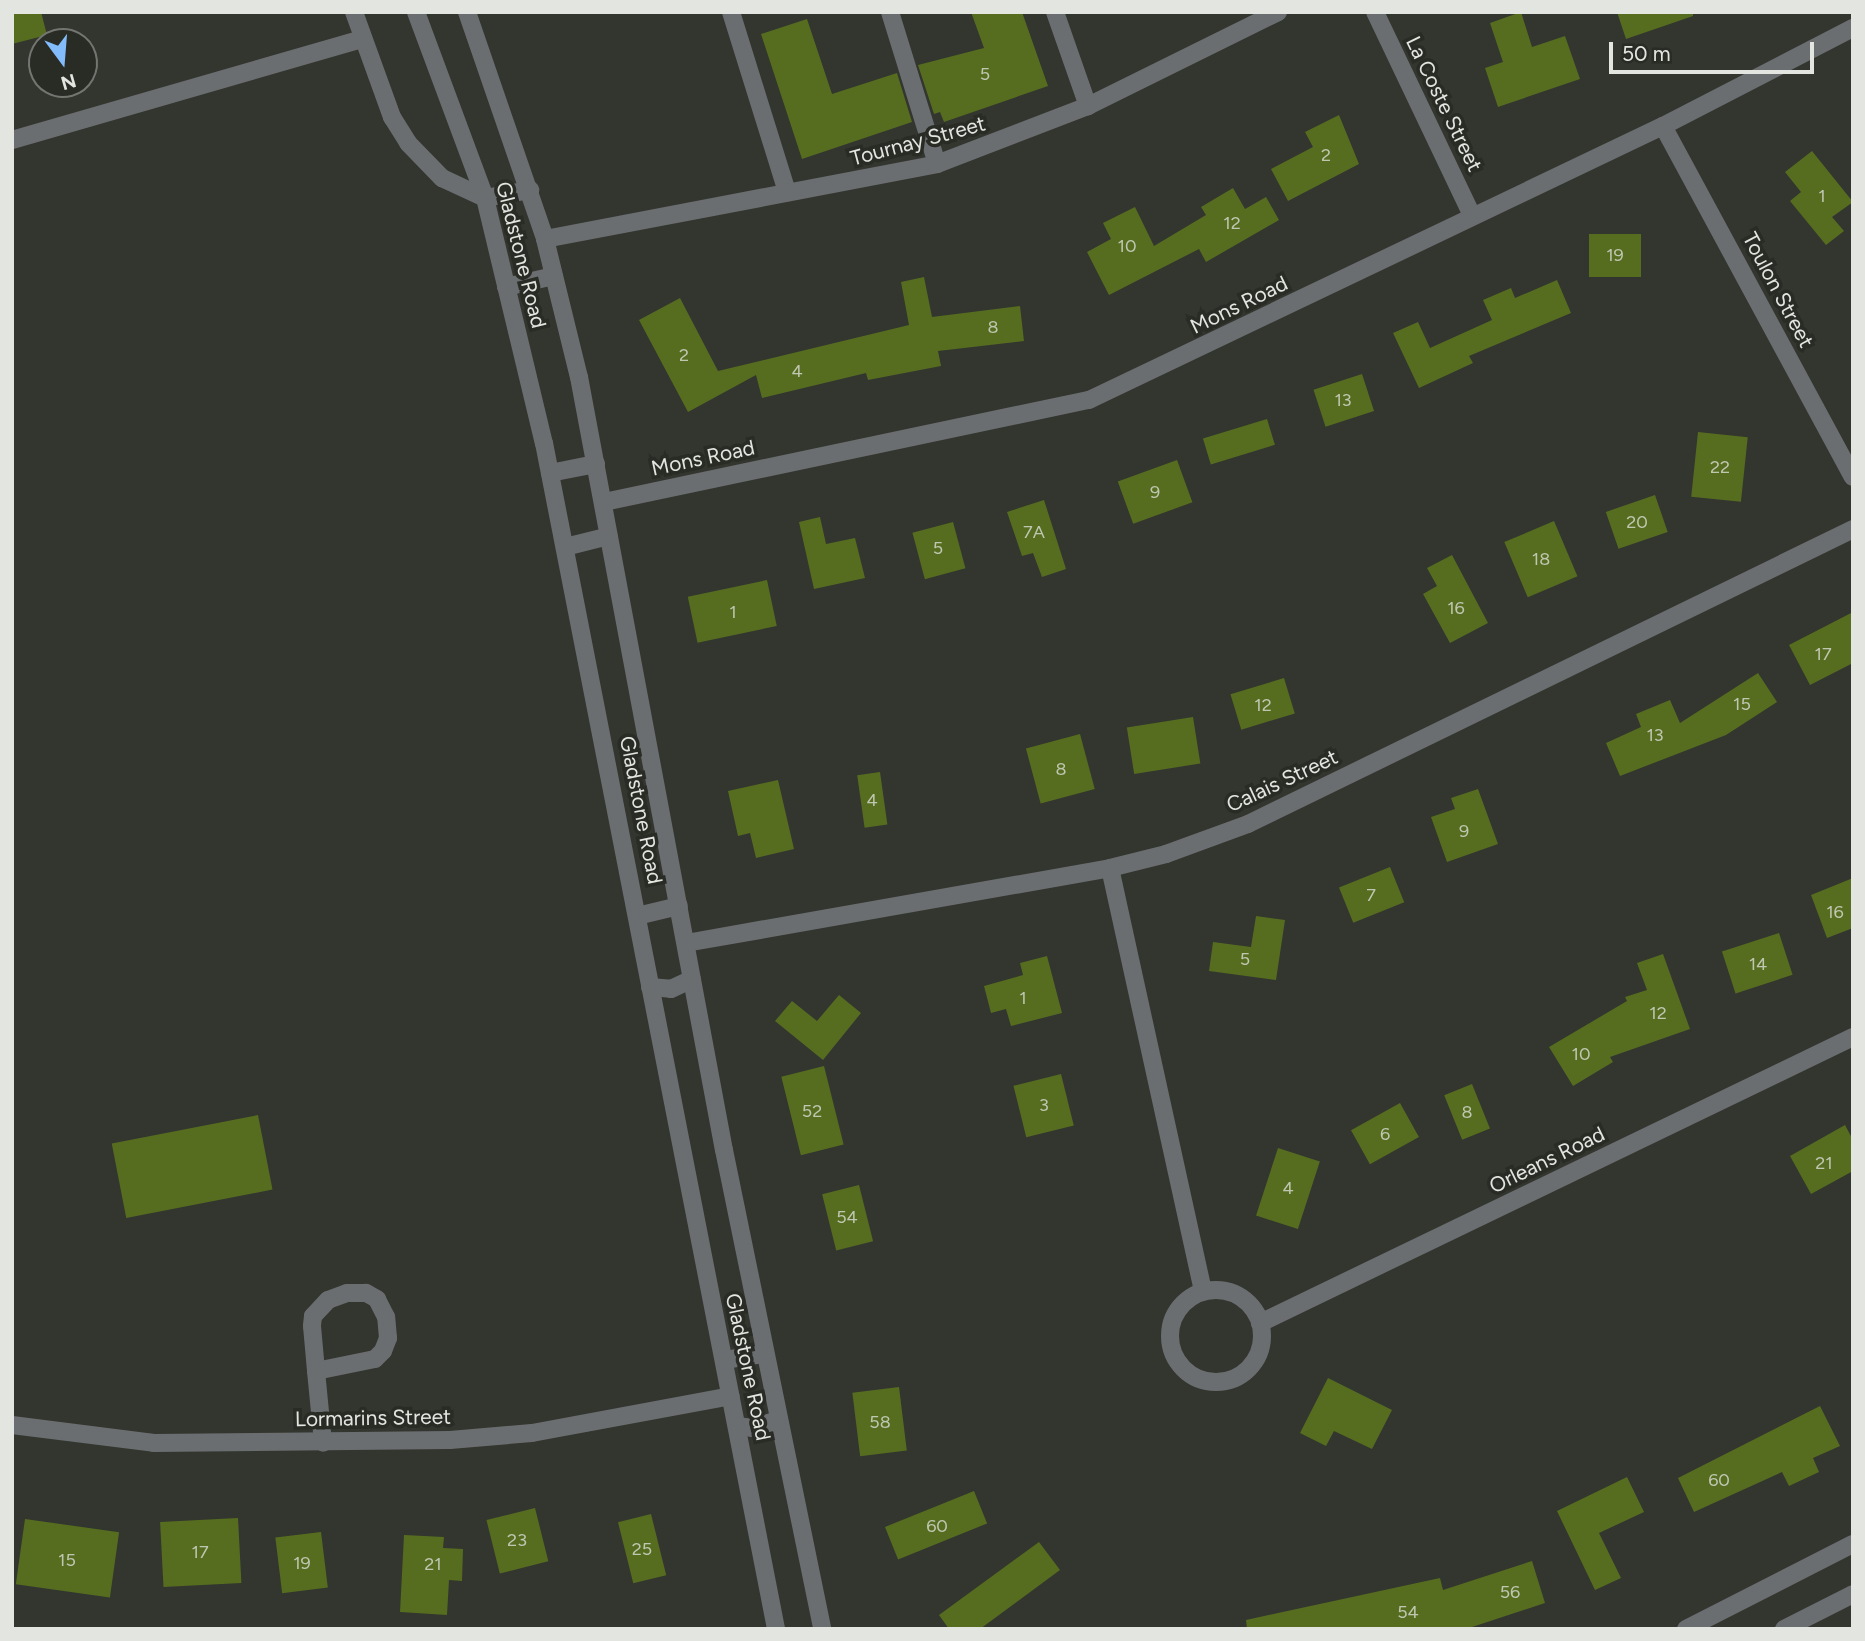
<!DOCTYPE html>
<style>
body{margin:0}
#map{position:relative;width:1865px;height:1641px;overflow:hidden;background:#33352f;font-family:Figtree,sans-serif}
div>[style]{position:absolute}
.building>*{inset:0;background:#566d20;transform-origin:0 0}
.minor>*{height:18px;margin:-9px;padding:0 9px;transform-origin:9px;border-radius:9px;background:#6b6e70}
.minor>.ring{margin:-9px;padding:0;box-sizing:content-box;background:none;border:18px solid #6b6e70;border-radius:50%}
span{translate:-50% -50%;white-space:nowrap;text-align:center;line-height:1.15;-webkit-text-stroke:7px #292b25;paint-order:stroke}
.number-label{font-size:18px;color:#c0c7b1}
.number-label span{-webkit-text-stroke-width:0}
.street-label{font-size:21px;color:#e3e5e1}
.frame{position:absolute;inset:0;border:14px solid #e3e5e1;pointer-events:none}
.north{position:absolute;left:28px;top:28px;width:70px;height:70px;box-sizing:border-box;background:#292b25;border:2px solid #737570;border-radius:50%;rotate:164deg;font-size:19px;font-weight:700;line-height:28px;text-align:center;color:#e3e5e1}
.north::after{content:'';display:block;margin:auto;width:24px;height:32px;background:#83bcfb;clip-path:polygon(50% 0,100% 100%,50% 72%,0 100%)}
.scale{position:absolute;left:1609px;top:42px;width:205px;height:32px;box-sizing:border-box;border:4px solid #e3e5e1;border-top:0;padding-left:9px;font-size:21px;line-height:24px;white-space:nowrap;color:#e3e5e1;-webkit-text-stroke:5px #292b25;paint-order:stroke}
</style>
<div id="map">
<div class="building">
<div style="clip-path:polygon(12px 12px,41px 12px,47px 35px,12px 44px)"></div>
<div style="clip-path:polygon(971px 12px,1022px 12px,1048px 86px,944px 122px,940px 112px,934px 114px,918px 65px,984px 48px)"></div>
<div style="clip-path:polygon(1521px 12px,1532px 47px,1565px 36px,1580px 79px,1498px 107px,1485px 68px,1503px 62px,1490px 23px)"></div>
<div style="clip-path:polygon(1617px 12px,1693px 12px,1693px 16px,1626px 39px)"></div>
<div style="clip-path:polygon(807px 19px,832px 94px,897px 73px,912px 122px,802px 159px,761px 34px)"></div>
<div style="clip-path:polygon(1339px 115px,1359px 164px,1288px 201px,1271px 169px,1313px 147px,1305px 132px)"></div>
<div style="clip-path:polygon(1812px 151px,1853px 202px,1832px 217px,1844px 231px,1826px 245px,1790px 201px,1801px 192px,1785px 172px)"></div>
<div style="clip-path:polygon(1233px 188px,1245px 209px,1266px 197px,1279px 220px,1206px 262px,1199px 249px,1109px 295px,1087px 252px,1111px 239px,1103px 223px,1135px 207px,1154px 246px,1206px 215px,1201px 207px)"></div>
<div style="left:1589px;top:234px;width:52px;height:43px"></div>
<div style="clip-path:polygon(924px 277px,932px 317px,1020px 306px,1024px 341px,938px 351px,941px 366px,868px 380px,866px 373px,762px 398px,756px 375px,688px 412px,639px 320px,680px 298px,718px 371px,909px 325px,901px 282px)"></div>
<div style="clip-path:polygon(1557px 280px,1571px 313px,1469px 356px,1473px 363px,1419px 388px,1393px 333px,1418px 322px,1430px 348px,1492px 320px,1483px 300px,1511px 288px,1515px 298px)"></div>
<div style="left:1362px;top:374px;width:39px;height:51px;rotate:72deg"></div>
<div style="left:1267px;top:419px;width:27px;height:67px;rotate:73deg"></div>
<div style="left:1698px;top:432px;width:50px;height:65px;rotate:6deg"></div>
<div style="left:1177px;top:460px;width:45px;height:63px;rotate:70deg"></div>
<div style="left:1655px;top:495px;width:39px;height:52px;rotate:71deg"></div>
<div style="clip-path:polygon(1044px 500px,1066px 569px,1042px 577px,1033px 553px,1022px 556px,1007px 512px)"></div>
<div style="clip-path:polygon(820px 517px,826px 544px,855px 538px,865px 578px,814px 589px,799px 522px)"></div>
<div style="left:1554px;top:521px;width:60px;height:54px;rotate:67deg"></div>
<div style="left:953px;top:522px;width:48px;height:42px;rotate:75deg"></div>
<div style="clip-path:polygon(1452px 555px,1488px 623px,1450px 643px,1423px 594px,1437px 586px,1427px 568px)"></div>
<div style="left:767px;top:580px;width:47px;height:81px;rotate:78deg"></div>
<div style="clip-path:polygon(1853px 612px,1853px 663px,1810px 685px,1789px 645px)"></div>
<div style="clip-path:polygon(1758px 673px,1777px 702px,1726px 735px,1620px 776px,1606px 743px,1641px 727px,1636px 714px,1670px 700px,1680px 723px)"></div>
<div style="left:1284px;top:678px;width:37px;height:56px;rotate:73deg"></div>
<div style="left:1193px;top:717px;width:47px;height:67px;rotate:81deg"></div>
<div style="left:1080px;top:734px;width:57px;height:56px;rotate:75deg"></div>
<div style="left:880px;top:772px;width:53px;height:23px;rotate:82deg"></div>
<div style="clip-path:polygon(778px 780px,794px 849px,756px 858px,750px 833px,738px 836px,728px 791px)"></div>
<div style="clip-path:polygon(1478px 789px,1498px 844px,1447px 862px,1431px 817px,1455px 809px,1451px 798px)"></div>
<div style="left:1390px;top:867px;width:38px;height:55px;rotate:68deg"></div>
<div style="clip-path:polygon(1853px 878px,1853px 928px,1827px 938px,1811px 895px)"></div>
<div style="clip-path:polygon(1256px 916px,1285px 920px,1276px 980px,1209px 971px,1213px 942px,1251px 947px)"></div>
<div style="left:1779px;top:933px;width:44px;height:60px;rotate:72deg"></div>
<div style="clip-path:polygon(1663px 954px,1690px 1029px,1610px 1057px,1613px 1062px,1573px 1086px,1549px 1047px,1627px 1001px,1625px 997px,1647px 990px,1637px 963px)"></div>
<div style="clip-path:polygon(1047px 956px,1062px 1013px,1011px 1026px,1006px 1009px,991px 1013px,984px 986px,1023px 975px,1020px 963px)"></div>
<div style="clip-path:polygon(839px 995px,861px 1013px,823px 1060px,775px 1021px,792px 1001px,817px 1021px)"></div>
<div style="left:824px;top:1066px;width:81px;height:44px;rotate:76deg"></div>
<div style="left:1061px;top:1074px;width:53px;height:49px;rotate:76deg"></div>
<div style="left:1472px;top:1084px;width:48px;height:30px;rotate:68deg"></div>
<div style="left:1400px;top:1103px;width:39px;height:56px;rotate:61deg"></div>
<div style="left:258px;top:1115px;width:76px;height:149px;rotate:79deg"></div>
<div style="clip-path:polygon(1845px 1125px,1853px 1140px,1853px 1171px,1811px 1194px,1790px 1156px)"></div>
<div style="left:1278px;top:1148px;width:44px;height:71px;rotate:18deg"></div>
<div style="left:859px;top:1185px;width:58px;height:38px;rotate:76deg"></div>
<div style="clip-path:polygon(1328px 1378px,1392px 1410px,1372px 1449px,1334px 1431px,1326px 1446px,1300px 1433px)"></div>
<div style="left:899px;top:1387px;width:64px;height:47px;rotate:83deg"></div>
<div style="clip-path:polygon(1820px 1406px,1840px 1446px,1813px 1458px,1819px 1472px,1789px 1486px,1782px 1472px,1694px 1512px,1678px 1478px)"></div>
<div style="clip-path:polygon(1627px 1477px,1644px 1512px,1599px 1533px,1621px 1578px,1595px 1590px,1557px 1511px)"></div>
<div style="left:974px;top:1491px;width:35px;height:96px;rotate:68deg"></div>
<div style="left:535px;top:1508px;width:55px;height:50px;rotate:76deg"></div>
<div style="left:651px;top:1514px;width:63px;height:34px;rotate:76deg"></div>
<div style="left:238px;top:1518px;width:65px;height:78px;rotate:87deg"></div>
<div style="left:25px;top:1519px;width:95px;height:66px;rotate:8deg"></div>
<div style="left:321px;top:1532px;width:56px;height:46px;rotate:83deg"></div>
<div style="clip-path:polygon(404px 1535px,444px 1537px,443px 1548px,463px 1549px,462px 1581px,449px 1580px,447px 1615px,400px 1612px)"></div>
<div style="clip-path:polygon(1039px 1542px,1060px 1570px,980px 1629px,949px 1629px,939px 1615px)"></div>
<div style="clip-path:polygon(1532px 1561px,1545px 1603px,1466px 1629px,1247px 1629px,1246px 1620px,1440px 1578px,1443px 1590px)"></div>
</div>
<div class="minor">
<div style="left:354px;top:12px;width:112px;rotate:70.1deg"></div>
<div style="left:392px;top:117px;width:31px;rotate:58deg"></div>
<div style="left:408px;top:143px;width:49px;rotate:45.8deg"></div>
<div style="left:442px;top:178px;width:47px;rotate:24.9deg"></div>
<div style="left:485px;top:198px;width:46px;rotate:-10.1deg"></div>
<div style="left:416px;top:12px;width:198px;rotate:69.6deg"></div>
<div style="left:485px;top:198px;width:252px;rotate:76.5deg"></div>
<div style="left:544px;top:443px;width:1208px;rotate:78.93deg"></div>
<div style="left:467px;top:12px;width:240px;rotate:71deg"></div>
<div style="left:545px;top:239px;width:142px;rotate:76.2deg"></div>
<div style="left:579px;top:377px;width:786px;rotate:79.38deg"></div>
<div style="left:724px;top:1150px;width:489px;rotate:78.4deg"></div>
<div style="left:731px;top:12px;width:189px;rotate:72.7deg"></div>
<div style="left:890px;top:12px;width:159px;rotate:72.8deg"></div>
<div style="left:1055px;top:12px;width:100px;rotate:70.7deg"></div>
<div style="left:1375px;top:12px;width:225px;rotate:64.5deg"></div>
<div style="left:1663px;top:126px;width:399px;rotate:61.6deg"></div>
<div style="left:12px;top:140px;width:363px;rotate:-16.1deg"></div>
<div style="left:545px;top:239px;width:399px;rotate:-10.8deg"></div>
<div style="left:937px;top:164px;width:162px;rotate:-21deg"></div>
<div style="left:1088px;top:106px;width:212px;rotate:-26.3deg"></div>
<div style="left:506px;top:287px;width:49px;rotate:-12.9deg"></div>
<div style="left:550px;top:473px;width:47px;rotate:-11.1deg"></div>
<div style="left:604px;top:502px;width:496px;rotate:-11.9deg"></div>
<div style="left:1089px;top:400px;width:636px;rotate:-25.52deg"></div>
<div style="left:1663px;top:126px;width:214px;rotate:-27.3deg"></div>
<div style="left:565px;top:547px;width:45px;rotate:-14deg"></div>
<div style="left:1110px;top:868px;width:433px;rotate:77.6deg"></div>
<div style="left:637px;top:916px;width:43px;rotate:-13.4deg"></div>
<div style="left:686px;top:943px;width:431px;rotate:-10deg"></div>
<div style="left:1110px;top:868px;width:58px;rotate:-14deg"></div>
<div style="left:1166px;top:854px;width:87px;rotate:-20.1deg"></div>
<div style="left:1248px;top:824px;width:673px;rotate:-25.99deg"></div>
<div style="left:650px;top:987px;width:21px;rotate:5deg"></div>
<div style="left:671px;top:989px;width:23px;rotate:-25deg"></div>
<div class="ring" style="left:1170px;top:1290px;width:74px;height:74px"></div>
<div style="left:1260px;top:1323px;width:658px;rotate:-25.75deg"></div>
<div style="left:724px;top:1360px;width:40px;rotate:-8.5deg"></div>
<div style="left:316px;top:1371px;width:60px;rotate:-11.5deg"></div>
<div style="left:375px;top:1359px;width:11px;rotate:-45deg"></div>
<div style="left:383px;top:1351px;width:14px;rotate:-69deg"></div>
<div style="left:388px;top:1338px;width:21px;rotate:-95deg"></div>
<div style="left:386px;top:1317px;width:20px;rotate:-117deg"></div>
<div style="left:377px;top:1299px;width:13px;rotate:-151deg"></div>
<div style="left:366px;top:1293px;width:19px;rotate:180deg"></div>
<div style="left:347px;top:1293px;width:20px;rotate:160deg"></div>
<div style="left:328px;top:1300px;width:22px;rotate:133deg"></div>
<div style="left:313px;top:1316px;width:10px;rotate:96deg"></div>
<div style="left:312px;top:1326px;width:45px;rotate:84.9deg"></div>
<div style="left:316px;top:1371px;width:72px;rotate:84.4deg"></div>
<div style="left:12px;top:1425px;width:143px;rotate:7.2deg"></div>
<div style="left:154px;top:1443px;width:296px;rotate:-0.6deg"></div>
<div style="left:450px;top:1440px;width:82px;rotate:-4.9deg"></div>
<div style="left:532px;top:1433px;width:202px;rotate:-10.5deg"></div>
<div style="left:737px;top:1426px;width:16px;rotate:7deg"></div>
<div style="left:753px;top:1428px;width:25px;rotate:-18deg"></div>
<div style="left:1686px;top:1629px;width:187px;rotate:-27deg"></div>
<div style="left:1784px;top:1629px;width:77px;rotate:-26.9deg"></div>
</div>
<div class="number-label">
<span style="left:985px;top:74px">5</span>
<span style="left:1326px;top:155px">2</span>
<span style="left:1822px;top:196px">1</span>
<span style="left:1232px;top:223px">12</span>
<span style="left:1127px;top:246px">10</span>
<span style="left:1615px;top:255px">19</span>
<span style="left:993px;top:327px">8</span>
<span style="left:684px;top:355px">2</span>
<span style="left:797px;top:371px">4</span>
<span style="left:1343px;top:400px">13</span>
<span style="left:1720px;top:467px">22</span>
<span style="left:1155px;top:492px">9</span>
<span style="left:1637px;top:522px">20</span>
<span style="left:1034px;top:532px">7A</span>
<span style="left:938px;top:548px">5</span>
<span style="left:1541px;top:559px">18</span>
<span style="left:1456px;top:608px">16</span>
<span style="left:733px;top:612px">1</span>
<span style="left:1823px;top:654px">17</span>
<span style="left:1742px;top:704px">15</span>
<span style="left:1263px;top:705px">12</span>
<span style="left:1655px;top:735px">13</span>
<span style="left:1061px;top:769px">8</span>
<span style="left:872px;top:800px">4</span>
<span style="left:1464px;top:831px">9</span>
<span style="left:1371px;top:895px">7</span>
<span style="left:1835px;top:912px">16</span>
<span style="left:1245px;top:959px">5</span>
<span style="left:1758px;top:964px">14</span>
<span style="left:1023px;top:998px">1</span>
<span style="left:1658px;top:1013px">12</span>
<span style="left:1581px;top:1054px">10</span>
<span style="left:1044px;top:1105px">3</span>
<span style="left:812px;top:1111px">52</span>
<span style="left:1467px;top:1112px">8</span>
<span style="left:1385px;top:1134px">6</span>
<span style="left:1824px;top:1163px">21</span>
<span style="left:1288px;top:1188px">4</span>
<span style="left:847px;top:1217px">54</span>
<span style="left:880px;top:1422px">58</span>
<span style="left:1719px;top:1480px">60</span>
<span style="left:937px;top:1526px">60</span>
<span style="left:517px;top:1540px">23</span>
<span style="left:642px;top:1549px">25</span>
<span style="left:200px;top:1552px">17</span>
<span style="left:67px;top:1560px">15</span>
<span style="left:302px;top:1563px">19</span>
<span style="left:433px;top:1564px">21</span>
<span style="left:1510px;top:1592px">56</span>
<span style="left:1408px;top:1612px">54</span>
</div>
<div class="street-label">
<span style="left:1444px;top:104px;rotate:64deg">La Coste Street</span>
<span style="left:918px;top:141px;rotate:-15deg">Tournay Street</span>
<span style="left:521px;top:255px;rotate:76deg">Gladstone Road</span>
<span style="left:1778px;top:290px;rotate:62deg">Toulon Street</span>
<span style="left:1239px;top:305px;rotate:-26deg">Mons Road</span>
<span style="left:703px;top:458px;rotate:-12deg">Mons Road</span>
<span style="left:1282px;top:781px;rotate:-25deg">Calais Street</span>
<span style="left:641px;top:810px;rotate:79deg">Gladstone Road</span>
<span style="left:1547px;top:1160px;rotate:-26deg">Orleans Road</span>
<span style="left:748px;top:1367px;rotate:78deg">Gladstone Road</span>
<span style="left:373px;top:1418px;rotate:-1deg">Lormarins Street</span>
</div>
<div class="frame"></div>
<div class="north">N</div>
<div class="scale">50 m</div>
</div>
